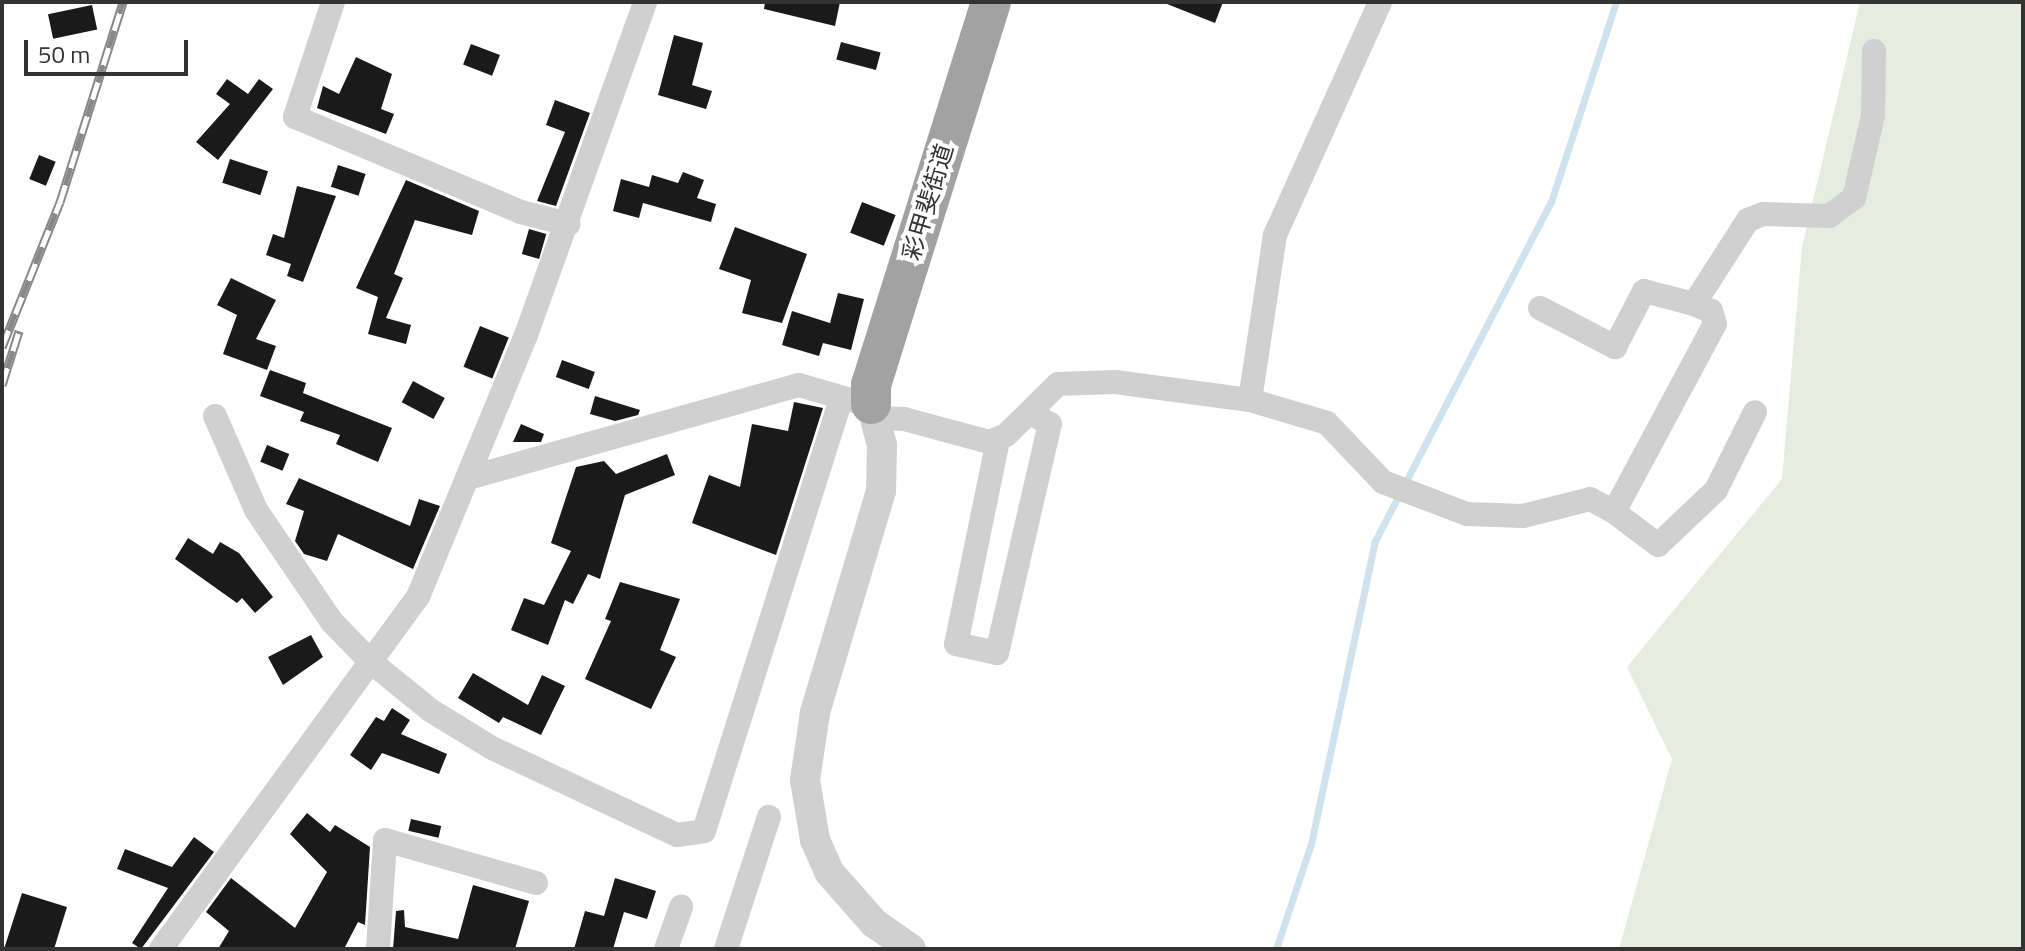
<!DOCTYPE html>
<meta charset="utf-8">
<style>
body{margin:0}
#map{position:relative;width:2025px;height:951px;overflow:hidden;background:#fff;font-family:"Titillium Web","Noto Sans JP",sans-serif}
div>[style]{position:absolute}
.green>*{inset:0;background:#e6ecdf}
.stream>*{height:7px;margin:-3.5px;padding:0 3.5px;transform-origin:3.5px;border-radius:3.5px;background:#cfe2ee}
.building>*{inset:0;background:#1a1a1a;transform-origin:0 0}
.minor>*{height:24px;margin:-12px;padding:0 12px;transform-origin:12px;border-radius:12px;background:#d0d0d0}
.tertiary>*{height:30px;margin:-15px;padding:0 15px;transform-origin:15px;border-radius:15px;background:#d0d0d0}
.trunk>*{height:40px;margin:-20px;padding:0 20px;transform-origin:20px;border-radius:20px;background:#a2a2a2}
.rail>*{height:9px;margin-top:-4.5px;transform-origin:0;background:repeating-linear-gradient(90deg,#fff 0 18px,#888 0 36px);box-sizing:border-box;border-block:2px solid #888}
span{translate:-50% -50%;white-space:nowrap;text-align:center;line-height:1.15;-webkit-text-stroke:8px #fff;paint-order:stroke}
.street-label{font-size:24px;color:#333}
.frame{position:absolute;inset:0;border:4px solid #333;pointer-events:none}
.scale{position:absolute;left:24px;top:40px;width:164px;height:36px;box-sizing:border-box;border:4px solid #333;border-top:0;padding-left:10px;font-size:24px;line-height:28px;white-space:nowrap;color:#333;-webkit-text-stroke:6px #fff;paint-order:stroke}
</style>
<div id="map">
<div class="green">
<div style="clip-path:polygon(1860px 2px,2023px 2px,2023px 949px,1619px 949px,1672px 759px,1627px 667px,1782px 479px,1802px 247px)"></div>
</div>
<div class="stream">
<div style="left:1276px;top:949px;width:111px;rotate:-71.6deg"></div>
<div style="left:1311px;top:844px;width:310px;rotate:-78.1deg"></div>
<div style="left:1375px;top:541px;width:382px;rotate:-62.6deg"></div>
<div style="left:1551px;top:202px;width:210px;rotate:-72deg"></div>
</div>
<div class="building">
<div style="clip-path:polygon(765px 2px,840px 2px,835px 26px,764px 9px)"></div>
<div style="clip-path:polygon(1162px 2px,1223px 2px,1215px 23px)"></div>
<div style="left:92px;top:5px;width:25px;height:45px;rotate:78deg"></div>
<div style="clip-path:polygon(674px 35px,703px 43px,692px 85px,712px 91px,706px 109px,658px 95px)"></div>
<div style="left:841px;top:42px;width:41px;height:18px;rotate:15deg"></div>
<div style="left:471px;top:44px;width:31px;height:22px;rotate:21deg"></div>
<div style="clip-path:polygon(356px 57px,392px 74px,381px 109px,394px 114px,386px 134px,317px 108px,323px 86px,339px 94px)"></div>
<div style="clip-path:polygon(227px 79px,248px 94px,259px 79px,273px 89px,218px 160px,196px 142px,230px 104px,216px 94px)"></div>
<div style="clip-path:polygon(555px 100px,590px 113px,556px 206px,537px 201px,565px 132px,546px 125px)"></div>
<div style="left:39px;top:155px;width:18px;height:26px;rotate:22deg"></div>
<div style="left:230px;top:159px;width:40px;height:25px;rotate:18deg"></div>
<div style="left:338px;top:165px;width:29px;height:23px;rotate:18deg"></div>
<div style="clip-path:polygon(683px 172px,704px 180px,697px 198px,716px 204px,711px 222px,643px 203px,639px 218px,613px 211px,621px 179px,649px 187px,652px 175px,678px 183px)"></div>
<div style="clip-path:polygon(406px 180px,479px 211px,472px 235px,415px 220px,394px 274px,403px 278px,386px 318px,411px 325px,406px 344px,368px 334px,378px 297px,356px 288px)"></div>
<div style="clip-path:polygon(297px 186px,336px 196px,303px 282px,287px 276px,291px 264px,266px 255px,273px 234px,284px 238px)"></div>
<div style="left:862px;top:202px;width:36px;height:33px;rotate:21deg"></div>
<div style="clip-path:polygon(735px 227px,807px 254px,782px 323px,742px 313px,751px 280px,719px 269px)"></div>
<div style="left:529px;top:229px;width:18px;height:26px;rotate:16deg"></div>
<div style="clip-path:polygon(231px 278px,276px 300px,256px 339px,276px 346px,267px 370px,223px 354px,237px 315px,217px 305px)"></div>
<div style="clip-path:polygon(838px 293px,864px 299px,851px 350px,823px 343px,819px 356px,782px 345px,792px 311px,830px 323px)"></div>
<div style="left:480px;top:326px;width:31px;height:44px;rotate:22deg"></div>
<div style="left:562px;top:360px;width:35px;height:18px;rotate:20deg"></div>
<div style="clip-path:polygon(270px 370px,306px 383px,303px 393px,392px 428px,378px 462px,336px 444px,340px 435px,300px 421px,304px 412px,260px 396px)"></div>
<div style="left:413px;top:381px;width:36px;height:24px;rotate:28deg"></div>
<div style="clip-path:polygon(595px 396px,640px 410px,638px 415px,615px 421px,590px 414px)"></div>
<div style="clip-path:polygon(794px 402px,823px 408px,776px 555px,692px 523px,709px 475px,740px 487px,752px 424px,788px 431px)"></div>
<div style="clip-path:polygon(521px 424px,544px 434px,541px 442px,513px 442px)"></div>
<div style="left:267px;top:445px;width:24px;height:18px;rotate:22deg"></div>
<div style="clip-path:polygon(667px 454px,675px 475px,625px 495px,600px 579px,588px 574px,573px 604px,565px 600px,548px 645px,511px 630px,524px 598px,544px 605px,571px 551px,551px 543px,576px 467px,604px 461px,616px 474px)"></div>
<div style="clip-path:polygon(299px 478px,410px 526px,419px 499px,440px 506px,413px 569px,338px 534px,327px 561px,304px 554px,295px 541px,304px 511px,286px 504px)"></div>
<div style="clip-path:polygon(188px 538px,213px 554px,220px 542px,239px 553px,273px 597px,255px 613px,242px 598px,237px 603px,175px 559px)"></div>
<div style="clip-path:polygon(620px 582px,680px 599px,660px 650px,676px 657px,651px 709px,585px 679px,611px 621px,605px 619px)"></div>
<div style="clip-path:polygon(311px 635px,323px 657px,283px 685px,268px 657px)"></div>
<div style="clip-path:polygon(473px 673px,528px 705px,542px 675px,565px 686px,541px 735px,503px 717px,499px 723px,458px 698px)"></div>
<div style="clip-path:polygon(392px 708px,410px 720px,401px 734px,447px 754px,439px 774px,382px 753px,371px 770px,350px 755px,376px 717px,384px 721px)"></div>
<div style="clip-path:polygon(307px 813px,330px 832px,335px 825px,370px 847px,365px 925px,358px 922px,344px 949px,218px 949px,229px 931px,206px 912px,231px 878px,295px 928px,327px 872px,290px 834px)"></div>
<div style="left:411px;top:819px;width:31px;height:12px;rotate:13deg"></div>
<div style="clip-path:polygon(194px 837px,214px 852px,141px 949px,132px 943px,168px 888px,117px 869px,125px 849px,172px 867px)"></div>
<div style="clip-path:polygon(615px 878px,656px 891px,647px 919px,624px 912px,613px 949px,574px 949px,585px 911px,604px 916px)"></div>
<div style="clip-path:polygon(473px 885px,529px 901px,515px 949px,393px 949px,396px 911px,404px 910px,405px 927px,458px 939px)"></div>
<div style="clip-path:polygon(22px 893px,67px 907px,54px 949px,4px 949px)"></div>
</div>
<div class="minor">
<div style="left:333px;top:2px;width:121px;rotate:108.3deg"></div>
<div style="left:295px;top:117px;width:245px;rotate:22.8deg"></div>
<div style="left:521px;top:212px;width:49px;rotate:14.3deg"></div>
<div style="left:1540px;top:308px;width:85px;rotate:27.5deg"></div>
<div style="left:1615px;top:347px;width:63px;rotate:-62.6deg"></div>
<div style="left:1644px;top:291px;width:52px;rotate:14.6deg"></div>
<div style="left:1250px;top:400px;width:167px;rotate:-81.4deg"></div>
<div style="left:1275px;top:235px;width:256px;rotate:-65.7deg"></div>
<div style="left:215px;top:416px;width:103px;rotate:66.4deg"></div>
<div style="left:256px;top:510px;width:135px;rotate:55.8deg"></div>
<div style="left:332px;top:622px;width:56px;rotate:45.7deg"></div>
<div style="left:371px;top:662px;width:76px;rotate:39.1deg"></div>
<div style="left:430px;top:710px;width:73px;rotate:31.5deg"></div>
<div style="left:492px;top:748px;width:204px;rotate:25.2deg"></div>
<div style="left:677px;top:835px;width:27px;rotate:-8deg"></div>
<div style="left:704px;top:831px;width:452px;rotate:-72.4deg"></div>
<div style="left:876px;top:418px;width:28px;rotate:2deg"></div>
<div style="left:904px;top:419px;width:88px;rotate:15.1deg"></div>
<div style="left:989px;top:442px;width:18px;rotate:-22deg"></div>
<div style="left:1006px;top:435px;width:73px;rotate:-44.4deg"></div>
<div style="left:1058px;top:384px;width:57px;rotate:-2deg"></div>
<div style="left:1115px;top:382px;width:136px;rotate:7.6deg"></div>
<div style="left:1250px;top:400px;width:80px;rotate:16.6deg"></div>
<div style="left:1327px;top:423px;width:81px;rotate:46.5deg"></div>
<div style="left:1383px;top:482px;width:90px;rotate:20.9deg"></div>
<div style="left:1467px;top:514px;width:56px;rotate:2deg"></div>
<div style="left:1523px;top:516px;width:69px;rotate:-14.2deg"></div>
<div style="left:1590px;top:499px;width:27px;rotate:28deg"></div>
<div style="left:1614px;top:512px;width:213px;rotate:-61.8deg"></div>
<div style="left:1715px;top:324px;width:14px;rotate:-107deg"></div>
<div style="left:1711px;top:311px;width:18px;rotate:-158deg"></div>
<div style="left:1694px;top:304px;width:100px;rotate:-57.3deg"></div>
<div style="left:1748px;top:220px;width:16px;rotate:-22deg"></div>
<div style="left:1763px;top:214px;width:66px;rotate:1.7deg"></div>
<div style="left:1829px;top:216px;width:31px;rotate:-36deg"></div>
<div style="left:1854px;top:198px;width:84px;rotate:-77deg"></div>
<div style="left:1873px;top:116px;width:65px;rotate:-89.1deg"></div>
<div style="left:998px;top:440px;width:208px;rotate:101.6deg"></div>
<div style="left:956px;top:644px;width:42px;rotate:12.4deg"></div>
<div style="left:997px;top:653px;width:235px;rotate:-77deg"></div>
<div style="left:1050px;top:424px;width:23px;rotate:-151deg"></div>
<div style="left:468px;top:478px;width:344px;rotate:-15.7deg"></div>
<div style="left:799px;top:385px;width:60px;rotate:16.3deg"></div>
<div style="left:1614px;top:512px;width:55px;rotate:36.9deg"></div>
<div style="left:1658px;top:545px;width:80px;rotate:-43.5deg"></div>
<div style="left:1716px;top:490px;width:87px;rotate:-63.4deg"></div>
<div style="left:161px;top:949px;width:436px;rotate:-53.9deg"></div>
<div style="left:418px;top:597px;width:283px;rotate:-67.6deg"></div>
<div style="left:526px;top:335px;width:354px;rotate:-70.3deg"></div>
<div style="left:378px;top:949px;width:109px;rotate:-86.3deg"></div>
<div style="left:385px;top:840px;width:157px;rotate:15.9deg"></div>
<div style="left:666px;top:949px;width:45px;rotate:-70.3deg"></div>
<div style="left:726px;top:949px;width:139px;rotate:-72deg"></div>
</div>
<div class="tertiary">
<div style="left:871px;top:404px;width:42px;rotate:75deg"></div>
<div style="left:882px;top:445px;width:46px;rotate:91.2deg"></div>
<div style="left:881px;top:491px;width:232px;rotate:106.6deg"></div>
<div style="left:815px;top:713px;width:68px;rotate:98.5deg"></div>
<div style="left:805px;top:780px;width:61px;rotate:80.5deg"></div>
<div style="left:815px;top:840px;width:35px;rotate:66deg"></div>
<div style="left:829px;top:872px;width:68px;rotate:48.6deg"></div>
<div style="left:874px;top:923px;width:45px;rotate:35.1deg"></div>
</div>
<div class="trunk">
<div style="left:871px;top:404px;width:19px;rotate:-90deg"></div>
<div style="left:871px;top:385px;width:401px;rotate:-72.6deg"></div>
</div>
<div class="rail">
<div style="left:2px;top:347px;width:156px;rotate:-68.2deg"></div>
<div style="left:60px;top:202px;width:210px;rotate:-72.5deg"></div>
<div style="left:2px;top:385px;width:57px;rotate:-72.5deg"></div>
</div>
<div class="street-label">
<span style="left:928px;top:202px;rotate:-73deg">彩甲斐街道</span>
</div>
<div class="frame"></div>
<div class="scale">50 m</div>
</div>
